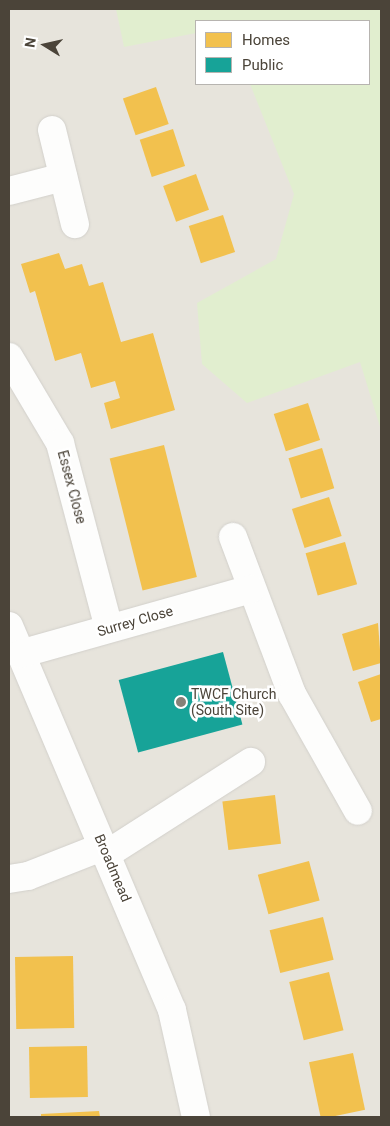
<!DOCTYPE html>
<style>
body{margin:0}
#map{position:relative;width:390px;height:1126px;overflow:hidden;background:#f4f2ee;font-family:Roboto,sans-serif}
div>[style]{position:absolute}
.residential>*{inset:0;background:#e7e4dc}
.green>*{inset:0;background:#e1eecf}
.homes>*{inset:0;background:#f2c14e;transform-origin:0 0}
.public>*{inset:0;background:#17a398;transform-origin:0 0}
.roads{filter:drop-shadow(0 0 1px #d2d0cb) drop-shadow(0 0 1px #d2d0cb)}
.minor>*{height:28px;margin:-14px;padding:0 14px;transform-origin:14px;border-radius:14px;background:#fdfdfc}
.dots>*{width:14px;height:14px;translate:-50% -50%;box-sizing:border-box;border:2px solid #fff;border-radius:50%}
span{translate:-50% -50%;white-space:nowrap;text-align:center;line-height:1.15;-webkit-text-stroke:5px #fff;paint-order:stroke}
.street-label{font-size:14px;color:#4b4439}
.poi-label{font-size:14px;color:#4b4439}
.left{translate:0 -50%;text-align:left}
.frame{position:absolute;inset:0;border:10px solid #4b4439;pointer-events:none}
.legend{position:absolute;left:195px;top:20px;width:175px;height:65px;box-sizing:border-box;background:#fff;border:1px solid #b7b4b0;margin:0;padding:6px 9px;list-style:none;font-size:15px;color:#4b4439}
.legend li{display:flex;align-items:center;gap:10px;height:25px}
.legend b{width:25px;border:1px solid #b7b4b0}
.north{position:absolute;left:20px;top:20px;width:50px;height:50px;-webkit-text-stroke:4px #fff;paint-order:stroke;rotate:280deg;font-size:14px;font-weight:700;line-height:20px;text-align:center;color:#4b4439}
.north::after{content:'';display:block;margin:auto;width:18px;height:22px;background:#4b4439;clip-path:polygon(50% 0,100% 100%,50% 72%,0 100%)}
</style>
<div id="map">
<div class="residential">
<div style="clip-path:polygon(evenodd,9px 9px,381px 9px,381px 1117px,9px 1117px,9px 9px,196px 21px,369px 21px,369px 84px,196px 84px,196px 21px)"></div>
</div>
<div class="green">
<div style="clip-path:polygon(116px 9px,381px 9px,381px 430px,360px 362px,247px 403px,202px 364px,197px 303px,276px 259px,294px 194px,250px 84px,369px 84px,369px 21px,196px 21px,196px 33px,124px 47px)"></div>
</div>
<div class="homes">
<div style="left:156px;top:87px;width:39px;height:35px;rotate:71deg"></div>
<div style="left:173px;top:129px;width:39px;height:35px;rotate:72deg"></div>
<div style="left:196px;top:174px;width:38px;height:35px;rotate:70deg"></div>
<div style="left:223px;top:215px;width:39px;height:36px;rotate:72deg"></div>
<div style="clip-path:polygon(59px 253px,65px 269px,82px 264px,89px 286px,103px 282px,121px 342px,153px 333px,175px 410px,111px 429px,104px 403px,120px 398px,115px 381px,91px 388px,81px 353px,55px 361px,35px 291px,30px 293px,21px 264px)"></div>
<div style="left:308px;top:403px;width:39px;height:36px;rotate:72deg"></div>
<div style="left:164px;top:445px;width:136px;height:56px;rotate:76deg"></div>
<div style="left:322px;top:448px;width:42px;height:35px;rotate:73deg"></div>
<div style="left:329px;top:497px;width:41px;height:39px;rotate:72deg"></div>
<div style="left:345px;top:542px;width:44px;height:41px;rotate:74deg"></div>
<div style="clip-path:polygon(378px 623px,381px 663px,353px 671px,342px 634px)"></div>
<div style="clip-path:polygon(381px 674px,381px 719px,371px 722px,358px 682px)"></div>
<div style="left:275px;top:795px;width:49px;height:53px;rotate:83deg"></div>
<div style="left:309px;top:861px;width:41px;height:53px;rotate:75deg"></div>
<div style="left:323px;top:917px;width:44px;height:55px;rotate:76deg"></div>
<div style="left:73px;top:956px;width:72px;height:58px;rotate:89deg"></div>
<div style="left:329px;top:972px;width:60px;height:41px;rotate:76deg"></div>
<div style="left:87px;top:1046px;width:51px;height:58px;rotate:89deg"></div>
<div style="left:353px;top:1053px;width:58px;height:45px;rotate:78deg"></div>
<div style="clip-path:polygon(99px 1111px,100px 1117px,41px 1117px,41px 1114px)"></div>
</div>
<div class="public">
<div style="left:223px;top:652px;width:75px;height:108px;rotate:75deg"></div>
</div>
<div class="roads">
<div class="minor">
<div style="left:52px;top:130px;width:97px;rotate:76.3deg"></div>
<div style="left:9px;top:191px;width:56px;rotate:-14.5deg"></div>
<div style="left:9px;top:357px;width:100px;rotate:59.3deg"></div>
<div style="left:60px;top:443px;width:191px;rotate:75.2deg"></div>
<div style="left:233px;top:537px;width:168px;rotate:69.4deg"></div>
<div style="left:292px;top:694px;width:134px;rotate:60.6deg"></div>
<div style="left:9px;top:626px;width:417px;rotate:67deg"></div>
<div style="left:172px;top:1010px;width:110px;rotate:77.4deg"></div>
<div style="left:20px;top:654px;width:240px;rotate:-15.7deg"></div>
<div style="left:107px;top:854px;width:171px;rotate:-32.6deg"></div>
<div style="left:9px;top:879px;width:19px;rotate:-9deg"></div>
<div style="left:28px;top:876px;width:82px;rotate:-21.5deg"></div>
</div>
</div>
<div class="dots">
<div style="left:181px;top:702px;background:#868178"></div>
</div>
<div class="street-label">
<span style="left:72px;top:487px;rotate:75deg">Essex Close</span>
<span style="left:135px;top:621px;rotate:-16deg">Surrey Close</span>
<span style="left:113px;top:868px;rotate:67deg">Broadmead</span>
</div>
<div class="poi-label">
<span class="left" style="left:191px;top:702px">TWCF Church<br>(South Site)</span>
</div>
<div class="frame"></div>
<ul class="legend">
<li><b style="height:14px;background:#f2c14e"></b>Homes</li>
<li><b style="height:14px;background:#17a398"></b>Public</li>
</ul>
<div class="north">N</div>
</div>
